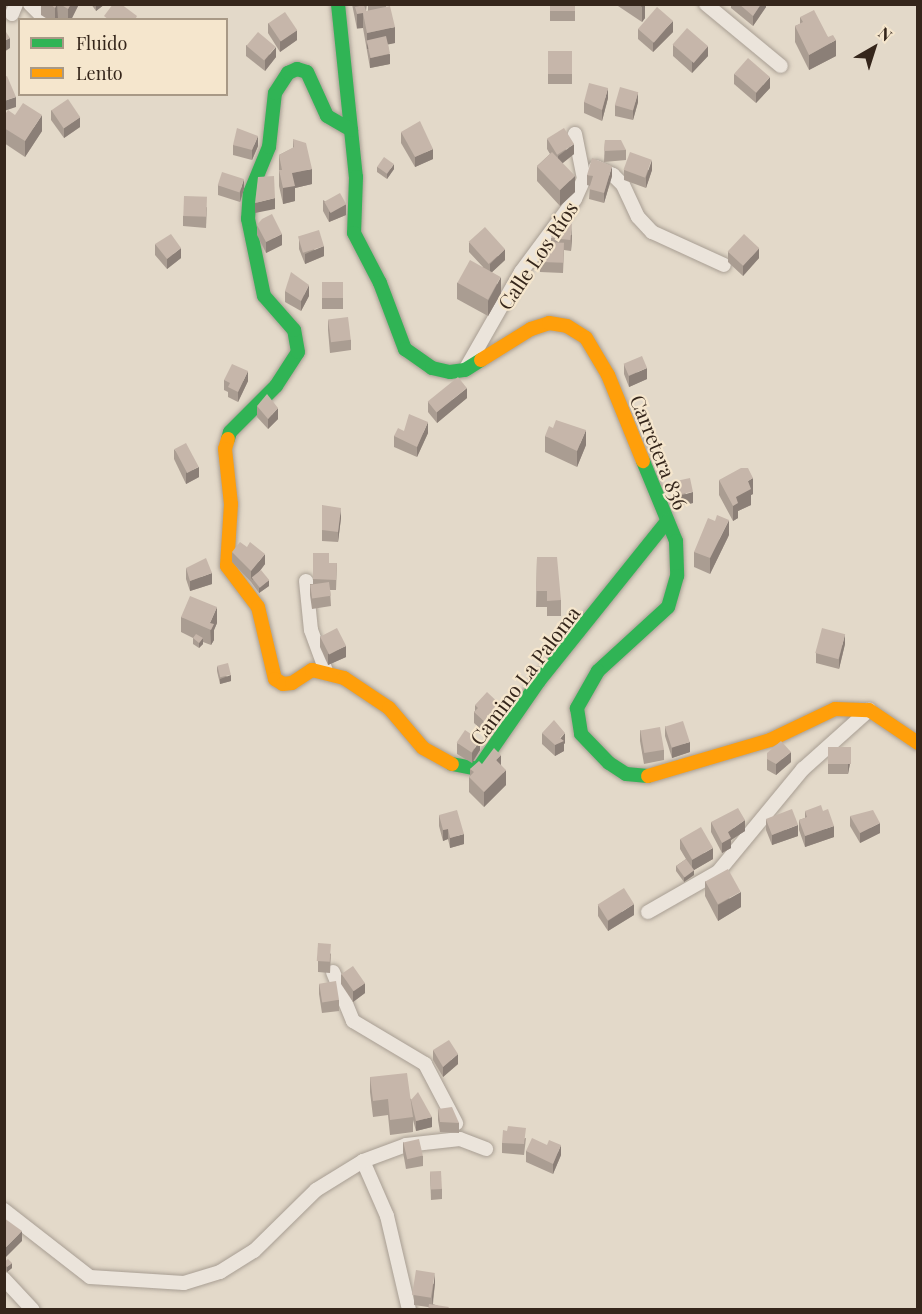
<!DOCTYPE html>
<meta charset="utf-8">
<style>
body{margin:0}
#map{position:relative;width:922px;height:1314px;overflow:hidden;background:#e3d9c9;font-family:"Playfair Display",serif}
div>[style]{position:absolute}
.roads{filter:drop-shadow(0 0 2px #a89e93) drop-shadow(0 0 2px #a89e93)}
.street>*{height:14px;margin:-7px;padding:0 7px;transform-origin:7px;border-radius:7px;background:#ebe4db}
.fast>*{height:14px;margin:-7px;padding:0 7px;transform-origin:7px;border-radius:7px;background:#30b455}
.slow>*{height:14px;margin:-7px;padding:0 7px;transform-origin:7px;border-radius:7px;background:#ff9f0a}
.wall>*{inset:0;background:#aa9d92;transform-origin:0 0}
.shaded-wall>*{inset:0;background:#8b7f77;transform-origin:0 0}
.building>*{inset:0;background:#c6b6aa;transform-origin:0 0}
span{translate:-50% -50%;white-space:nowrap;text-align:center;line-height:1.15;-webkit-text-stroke:4.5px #f5e6cd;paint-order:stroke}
.street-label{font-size:20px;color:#35261b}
.frame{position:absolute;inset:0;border:6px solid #35261b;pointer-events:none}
.legend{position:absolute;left:18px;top:18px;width:210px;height:78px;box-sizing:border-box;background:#f5e6cd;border:2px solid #a89986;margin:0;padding:8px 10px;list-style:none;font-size:18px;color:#35261b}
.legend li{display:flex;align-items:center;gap:12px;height:30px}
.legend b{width:30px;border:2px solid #a89986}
.north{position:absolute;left:844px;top:18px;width:60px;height:60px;-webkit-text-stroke:4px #f5e6cd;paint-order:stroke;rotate:39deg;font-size:16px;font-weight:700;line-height:24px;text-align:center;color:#35261b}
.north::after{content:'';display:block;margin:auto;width:21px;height:27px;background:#35261b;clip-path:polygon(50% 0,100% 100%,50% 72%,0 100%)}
</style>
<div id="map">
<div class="roads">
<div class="street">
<div style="left:30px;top:4px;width:23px;rotate:45deg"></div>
<div style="left:706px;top:4px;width:97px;rotate:39.6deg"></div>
<div style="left:12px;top:14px;width:11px;rotate:-68deg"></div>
<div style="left:596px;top:167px;width:19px;rotate:25deg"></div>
<div style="left:613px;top:175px;width:14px;rotate:45deg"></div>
<div style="left:623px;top:185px;width:35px;rotate:65deg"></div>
<div style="left:638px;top:217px;width:21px;rotate:47deg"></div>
<div style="left:652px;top:232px;width:79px;rotate:24.6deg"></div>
<div style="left:465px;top:370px;width:113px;rotate:-60.3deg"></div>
<div style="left:521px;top:272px;width:91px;rotate:-53.5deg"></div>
<div style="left:575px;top:199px;width:22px;rotate:-66deg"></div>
<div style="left:584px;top:179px;width:46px;rotate:-101.3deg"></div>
<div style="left:306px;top:581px;width:49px;rotate:84.2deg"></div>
<div style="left:311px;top:630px;width:44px;rotate:69.9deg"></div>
<div style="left:648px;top:912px;width:81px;rotate:-29.7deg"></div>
<div style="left:718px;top:872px;width:134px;rotate:-50.5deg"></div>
<div style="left:803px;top:769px;width:89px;rotate:-41.8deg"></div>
<div style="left:333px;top:972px;width:53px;rotate:67.8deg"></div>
<div style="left:353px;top:1021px;width:84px;rotate:30.8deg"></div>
<div style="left:425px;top:1064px;width:67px;rotate:62.3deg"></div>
<div style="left:363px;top:1161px;width:60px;rotate:66.4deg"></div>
<div style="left:387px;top:1216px;width:97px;rotate:76.8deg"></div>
<div style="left:4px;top:1210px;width:109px;rotate:37.9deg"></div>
<div style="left:90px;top:1277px;width:94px;rotate:3.7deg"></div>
<div style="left:184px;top:1283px;width:38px;rotate:-17deg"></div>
<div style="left:220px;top:1272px;width:40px;rotate:-32deg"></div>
<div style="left:254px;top:1251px;width:87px;rotate:-44.5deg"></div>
<div style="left:316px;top:1190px;width:55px;rotate:-31.7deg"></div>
<div style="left:363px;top:1161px;width:46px;rotate:-20.4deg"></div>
<div style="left:406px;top:1145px;width:54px;rotate:-6.3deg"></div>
<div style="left:460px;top:1139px;width:28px;rotate:21deg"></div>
<div style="left:4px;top:1279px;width:42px;rotate:46.9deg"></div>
</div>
<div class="fast">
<div style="left:338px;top:4px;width:174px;rotate:84.1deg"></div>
<div style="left:356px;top:177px;width:56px;rotate:92deg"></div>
<div style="left:354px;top:233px;width:56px;rotate:62.5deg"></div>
<div style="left:380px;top:283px;width:71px;rotate:69.3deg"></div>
<div style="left:405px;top:349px;width:33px;rotate:35deg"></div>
<div style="left:432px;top:368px;width:18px;rotate:13deg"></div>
<div style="left:450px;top:372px;width:15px;rotate:-8deg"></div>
<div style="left:465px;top:370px;width:19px;rotate:-32deg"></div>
<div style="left:228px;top:439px;width:7px;rotate:-74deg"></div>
<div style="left:230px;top:432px;width:65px;rotate:-45deg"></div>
<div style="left:276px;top:386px;width:40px;rotate:-57.1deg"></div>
<div style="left:298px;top:352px;width:22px;rotate:-100deg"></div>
<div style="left:294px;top:330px;width:45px;rotate:-131.4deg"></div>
<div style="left:264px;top:296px;width:79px;rotate:-101.7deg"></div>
<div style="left:248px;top:219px;width:26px;rotate:-86deg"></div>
<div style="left:250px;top:193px;width:50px;rotate:-67.6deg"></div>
<div style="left:269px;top:147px;width:54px;rotate:-83.7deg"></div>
<div style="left:275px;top:93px;width:24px;rotate:-57deg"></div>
<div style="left:288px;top:73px;width:10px;rotate:-24deg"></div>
<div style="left:297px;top:69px;width:10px;rotate:17deg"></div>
<div style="left:307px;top:72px;width:48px;rotate:65.6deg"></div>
<div style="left:327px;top:116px;width:28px;rotate:30deg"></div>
<div style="left:643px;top:461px;width:87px;rotate:67.6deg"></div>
<div style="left:676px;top:541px;width:35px;rotate:88deg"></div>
<div style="left:677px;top:576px;width:32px;rotate:106deg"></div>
<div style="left:668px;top:607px;width:95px;rotate:137.6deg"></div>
<div style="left:598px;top:671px;width:43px;rotate:119.6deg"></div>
<div style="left:577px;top:708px;width:26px;rotate:81deg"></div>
<div style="left:581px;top:734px;width:40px;rotate:46deg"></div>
<div style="left:609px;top:763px;width:20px;rotate:33deg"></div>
<div style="left:626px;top:774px;width:22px;rotate:5deg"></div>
<div style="left:452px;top:764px;width:26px;rotate:11deg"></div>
<div style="left:478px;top:769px;width:107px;rotate:-55.3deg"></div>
<div style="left:539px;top:681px;width:205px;rotate:-51.3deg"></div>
</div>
<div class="slow">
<div style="left:481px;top:360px;width:59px;rotate:-31.8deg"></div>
<div style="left:531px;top:329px;width:19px;rotate:-18deg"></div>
<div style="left:549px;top:323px;width:18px;rotate:9deg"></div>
<div style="left:567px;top:326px;width:22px;rotate:32deg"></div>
<div style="left:586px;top:338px;width:43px;rotate:59.3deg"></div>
<div style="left:608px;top:375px;width:93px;rotate:67.9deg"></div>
<div style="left:228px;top:439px;width:10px;rotate:107deg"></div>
<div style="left:225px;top:449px;width:55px;rotate:83.8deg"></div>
<div style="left:231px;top:504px;width:62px;rotate:93.7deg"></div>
<div style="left:227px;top:566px;width:51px;rotate:52.9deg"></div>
<div style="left:258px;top:607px;width:74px;rotate:76.7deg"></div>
<div style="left:275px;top:679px;width:9px;rotate:32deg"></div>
<div style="left:283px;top:684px;width:9px;rotate:-6deg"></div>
<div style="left:292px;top:683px;width:24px;rotate:-33deg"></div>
<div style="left:312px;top:670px;width:33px;rotate:14deg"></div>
<div style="left:344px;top:678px;width:54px;rotate:33.7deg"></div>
<div style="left:389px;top:708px;width:52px;rotate:49.6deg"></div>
<div style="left:423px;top:748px;width:33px;rotate:29deg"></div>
<div style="left:648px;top:776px;width:127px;rotate:-16.4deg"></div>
<div style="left:770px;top:740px;width:72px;rotate:-25.5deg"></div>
<div style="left:835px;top:709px;width:34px;rotate:2deg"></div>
<div style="left:869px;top:710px;width:59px;rotate:34deg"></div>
</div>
</div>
<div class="wall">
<div style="clip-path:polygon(41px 4px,78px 4px,78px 6px,71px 20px,49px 20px,41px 15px)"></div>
<div style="clip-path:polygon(91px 4px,105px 4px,96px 11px)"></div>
<div style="clip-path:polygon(352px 4px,367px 4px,366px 11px,368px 11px,368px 4px,386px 4px,386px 6px,395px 43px,388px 44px,390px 64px,370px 68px,363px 28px,357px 29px)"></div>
<div style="left:550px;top:4px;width:25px;height:17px"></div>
<div style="clip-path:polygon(615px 4px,645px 4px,645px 18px,642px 22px)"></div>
<div style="clip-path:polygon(731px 4px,766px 4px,766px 7px,753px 26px,731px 8px)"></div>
<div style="clip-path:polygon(800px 17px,828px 37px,836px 56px,809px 70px,795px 42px,795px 26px,800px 24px)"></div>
<div style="clip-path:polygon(268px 23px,297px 40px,280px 52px,268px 33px)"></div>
<div style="clip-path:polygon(638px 29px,673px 32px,653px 52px,638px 39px)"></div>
<div style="clip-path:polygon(246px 45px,276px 57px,265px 71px,246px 56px)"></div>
<div style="clip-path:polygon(673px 45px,708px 56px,692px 73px,673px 56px)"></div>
<div style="left:548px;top:51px;width:24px;height:33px"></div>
<div style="clip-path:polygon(734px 74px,770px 88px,756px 103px,734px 84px)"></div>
<div style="clip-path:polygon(608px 98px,602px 121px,584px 113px,584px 102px)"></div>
<div style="clip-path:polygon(638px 102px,633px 120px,615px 116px,615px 105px)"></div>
<div style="clip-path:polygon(51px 110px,80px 127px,64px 138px,51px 120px)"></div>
<div style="clip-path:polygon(4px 116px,42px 131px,25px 157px,4px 143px)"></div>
<div style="clip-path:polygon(401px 132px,433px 159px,415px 167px,401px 143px)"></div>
<div style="clip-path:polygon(293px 139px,312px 184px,295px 188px,295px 201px,283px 204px,279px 186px,279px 155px,293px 148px)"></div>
<div style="clip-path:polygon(547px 139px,574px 154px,562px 163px,575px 192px,560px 206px,537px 181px,537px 166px,550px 154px,547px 149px)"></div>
<div style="clip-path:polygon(605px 140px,626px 150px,626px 160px,604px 162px)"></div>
<div style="clip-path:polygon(233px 145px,258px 146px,252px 160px,233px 155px)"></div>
<div style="clip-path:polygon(377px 167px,394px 169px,387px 179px,377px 172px)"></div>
<div style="clip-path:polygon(624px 170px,652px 170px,646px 188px,624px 180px)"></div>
<div style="clip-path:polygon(587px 175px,612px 176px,604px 203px,589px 199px,590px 186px,587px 185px)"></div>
<div style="clip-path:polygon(218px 185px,244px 189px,240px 202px,218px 195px)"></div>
<div style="clip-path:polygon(323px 200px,346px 215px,329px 222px,323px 211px)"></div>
<div style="clip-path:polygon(207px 207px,206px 228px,183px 226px,183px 216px)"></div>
<div style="clip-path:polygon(257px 225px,282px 245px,266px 253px,257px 235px)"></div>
<div style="clip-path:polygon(572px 235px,571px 251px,564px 250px,563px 273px,540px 272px,540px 262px,551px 243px,551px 238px)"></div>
<div style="clip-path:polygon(299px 239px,324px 256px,305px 264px,299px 249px)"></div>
<div style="clip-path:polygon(469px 242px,505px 260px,492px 272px,501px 293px,488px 316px,457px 299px,457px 283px,483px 267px,469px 252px)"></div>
<div style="clip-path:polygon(155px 244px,181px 258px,167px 269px,155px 255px)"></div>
<div style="clip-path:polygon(728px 252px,759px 258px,743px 276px,728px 262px)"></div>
<div style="left:322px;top:282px;width:21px;height:27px"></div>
<div style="clip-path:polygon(285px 291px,309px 296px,301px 311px,285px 302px)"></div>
<div style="clip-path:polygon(328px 320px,351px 340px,351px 350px,330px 353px,328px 330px)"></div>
<div style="clip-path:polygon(624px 364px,647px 379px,629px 387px,624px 374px)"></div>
<div style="clip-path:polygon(224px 380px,248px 381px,238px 402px,228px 397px,228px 392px,224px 390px)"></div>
<div style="clip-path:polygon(467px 398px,437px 423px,428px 412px,428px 402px)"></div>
<div style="clip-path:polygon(257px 406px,278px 419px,268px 429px,257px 417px)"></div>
<div style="clip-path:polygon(404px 431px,428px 433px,417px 457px,394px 447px,394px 436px)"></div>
<div style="clip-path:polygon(545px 436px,586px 445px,577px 467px,545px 452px)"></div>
<div style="clip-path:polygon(174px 449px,199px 477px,186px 484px,174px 459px)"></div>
<div style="clip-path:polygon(719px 480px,753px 494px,751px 495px,751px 505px,738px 511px,738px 518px,733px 521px,719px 495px)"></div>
<div style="clip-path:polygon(676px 481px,693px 503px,679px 506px,676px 491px)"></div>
<div style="clip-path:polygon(322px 505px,341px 518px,338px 542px,322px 541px)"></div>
<div style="clip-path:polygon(729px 535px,710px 574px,694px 567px,694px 552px)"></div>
<div style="clip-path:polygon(232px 552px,265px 564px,259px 572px,269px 586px,259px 593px,251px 582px,232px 562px)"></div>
<div style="clip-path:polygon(313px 553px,329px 563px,337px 563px,336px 590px,330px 590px,331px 606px,312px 609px,310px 595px,310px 584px,313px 584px)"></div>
<div style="clip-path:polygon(537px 557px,561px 600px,561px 616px,547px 616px,547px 607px,536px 607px)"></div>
<div style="clip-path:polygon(186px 568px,212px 584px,190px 591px,186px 579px)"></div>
<div style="clip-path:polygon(181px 617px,217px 623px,214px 630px,214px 640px,211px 645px,203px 642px,203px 644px,199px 648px,193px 644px,193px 638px,181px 632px)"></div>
<div style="clip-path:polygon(320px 636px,346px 657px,328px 665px,320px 647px)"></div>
<div style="clip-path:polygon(845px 644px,839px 669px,816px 663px,816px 653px)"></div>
<div style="clip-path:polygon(217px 666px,231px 681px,220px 684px,217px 671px)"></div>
<div style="clip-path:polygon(475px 705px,504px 718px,488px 736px,474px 723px,474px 712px,475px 711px)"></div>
<div style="clip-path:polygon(665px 726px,690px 752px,672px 758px,665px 736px)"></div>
<div style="clip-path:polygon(640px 730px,664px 750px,664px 760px,644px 764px,640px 741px)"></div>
<div style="clip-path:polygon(542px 733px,565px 743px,564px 744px,564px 751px,555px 756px,542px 744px)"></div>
<div style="clip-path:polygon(457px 743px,480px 750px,472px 763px,457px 754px)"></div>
<div style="clip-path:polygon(828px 747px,851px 758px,848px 774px,828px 774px)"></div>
<div style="clip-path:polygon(767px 753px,791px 762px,776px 775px,767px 770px)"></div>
<div style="clip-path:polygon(482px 764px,501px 765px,506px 785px,484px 807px,469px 792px,469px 777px,470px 776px,470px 769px)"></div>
<div style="clip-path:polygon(805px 811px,834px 837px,805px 847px,799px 830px,799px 820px,805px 818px)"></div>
<div style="clip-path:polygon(439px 815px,464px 844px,450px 848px,448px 839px,443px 841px,439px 826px)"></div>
<div style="clip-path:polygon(850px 816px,880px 833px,860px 843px,850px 826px)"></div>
<div style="clip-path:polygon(766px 819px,798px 836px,772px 845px,766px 830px)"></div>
<div style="clip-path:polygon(711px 822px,745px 831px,731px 840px,731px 848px,722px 853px,711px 832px)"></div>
<div style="clip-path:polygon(680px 839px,713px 859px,694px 870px,694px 875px,684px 882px,676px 871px,676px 866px,686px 859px,680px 849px)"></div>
<div style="clip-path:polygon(705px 881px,741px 907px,718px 921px,705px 896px)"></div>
<div style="clip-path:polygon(598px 905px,634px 915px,608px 931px,598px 916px)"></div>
<div style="clip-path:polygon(318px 943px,331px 954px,330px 973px,318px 972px)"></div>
<div style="clip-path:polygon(341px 974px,365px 993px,353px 1002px,341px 984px)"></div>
<div style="clip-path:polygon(319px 984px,339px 1000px,339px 1011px,322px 1013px,319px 994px)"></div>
<div style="clip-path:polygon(433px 1050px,458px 1064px,443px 1077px,433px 1060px)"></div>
<div style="clip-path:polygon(370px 1077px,411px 1099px,432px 1127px,416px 1131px,413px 1120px,413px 1132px,390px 1135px,388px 1115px,373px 1117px,370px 1092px)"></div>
<div style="clip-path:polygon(438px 1109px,459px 1123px,459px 1133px,440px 1132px,438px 1120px)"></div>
<div style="clip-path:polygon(526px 1138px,524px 1155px,502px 1153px,502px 1143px)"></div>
<div style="clip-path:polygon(403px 1142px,423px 1156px,423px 1166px,406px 1169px,403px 1152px)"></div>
<div style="clip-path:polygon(547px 1145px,561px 1155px,553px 1174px,526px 1162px,526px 1151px)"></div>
<div style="clip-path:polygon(430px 1172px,442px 1189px,442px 1199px,431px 1200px)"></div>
<div style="clip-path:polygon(4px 1262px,12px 1268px,7px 1272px,4px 1269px)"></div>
<div style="clip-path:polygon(435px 1283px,433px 1304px,449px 1310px,414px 1305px,414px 1295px)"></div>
</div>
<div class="shaded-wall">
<div style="clip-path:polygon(57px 4px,58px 19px,55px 20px,55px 8px)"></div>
<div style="clip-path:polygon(71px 4px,78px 4px,78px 6px,71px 20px,68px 20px,68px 9px)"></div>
<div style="clip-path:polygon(96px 4px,105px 4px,96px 11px)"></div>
<div style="clip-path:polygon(639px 4px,645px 4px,645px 18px,642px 22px,642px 7px)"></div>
<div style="clip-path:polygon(761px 4px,766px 4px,766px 7px,753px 26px,753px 16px)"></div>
<div style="left:363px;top:13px;width:15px;height:6px;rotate:90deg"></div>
<div style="clip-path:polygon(673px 21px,673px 32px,653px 52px,653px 41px)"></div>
<div style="clip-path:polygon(395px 27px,395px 43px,367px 49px,367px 33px)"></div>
<div style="clip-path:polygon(297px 30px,297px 40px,280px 52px,280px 41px)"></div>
<div style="clip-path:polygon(10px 38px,10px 48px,4px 52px,4px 41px)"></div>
<div style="clip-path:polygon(836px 40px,836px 56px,809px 70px,809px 55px)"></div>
<div style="clip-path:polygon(708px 46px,708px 56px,692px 73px,692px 62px)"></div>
<div style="clip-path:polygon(276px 47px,276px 57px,265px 71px,265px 60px)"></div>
<div style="clip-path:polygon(390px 54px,390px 64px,370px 68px,370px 58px)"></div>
<div style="clip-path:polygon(770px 77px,770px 88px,756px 103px,756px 93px)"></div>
<div style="clip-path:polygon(608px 88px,608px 98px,602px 121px,602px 110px)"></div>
<div style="clip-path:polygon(638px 92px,638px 102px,633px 120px,633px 110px)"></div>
<div style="clip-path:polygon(16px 97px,16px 107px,4px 111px,4px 101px)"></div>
<div style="clip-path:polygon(42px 115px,42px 131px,25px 157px,25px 141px)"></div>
<div style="clip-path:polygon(80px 117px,80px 127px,64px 138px,64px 128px)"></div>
<div style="clip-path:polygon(258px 136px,258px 146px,252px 160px,252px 150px)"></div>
<div style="clip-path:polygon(574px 144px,574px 154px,558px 167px,558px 156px)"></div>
<div style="clip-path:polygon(433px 149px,433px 159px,415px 167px,415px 157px)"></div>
<div style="clip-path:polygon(652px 160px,652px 170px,646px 188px,646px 177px)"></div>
<div style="clip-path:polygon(394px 164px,394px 169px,387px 179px,387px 174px)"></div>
<div style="clip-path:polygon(612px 166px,612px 176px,604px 203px,604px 193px)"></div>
<div style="clip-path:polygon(312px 169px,312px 184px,295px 188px,295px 201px,283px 204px,283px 188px,292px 173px)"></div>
<div style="clip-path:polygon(575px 176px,575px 192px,560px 206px,560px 190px)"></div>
<div style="clip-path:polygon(244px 179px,244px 189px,240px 202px,240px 192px)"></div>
<div style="clip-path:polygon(275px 198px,275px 209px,255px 213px,255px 203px)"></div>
<div style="clip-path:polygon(346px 204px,346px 215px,329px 222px,329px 212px)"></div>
<div style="clip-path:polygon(572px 224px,572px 235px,571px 251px,571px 241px)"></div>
<div style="clip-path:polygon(282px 234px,282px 245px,266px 253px,266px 242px)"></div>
<div style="clip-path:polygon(324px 246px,324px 256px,305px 264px,305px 254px)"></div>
<div style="clip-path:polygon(181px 248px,181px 258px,167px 269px,167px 259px)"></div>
<div style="clip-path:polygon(759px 248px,759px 258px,743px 276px,743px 266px)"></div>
<div style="clip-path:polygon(505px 249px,505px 260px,490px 274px,490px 264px)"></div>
<div style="clip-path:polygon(501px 277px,501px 293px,488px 316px,488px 301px)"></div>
<div style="clip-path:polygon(309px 285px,309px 296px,301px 311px,301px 301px)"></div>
<div style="clip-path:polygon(647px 368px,647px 379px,629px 387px,629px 376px)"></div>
<div style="clip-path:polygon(248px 371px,248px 381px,238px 402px,238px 392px)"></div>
<div style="clip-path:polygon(467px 388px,467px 398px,437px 423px,437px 412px)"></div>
<div style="clip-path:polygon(278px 408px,278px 419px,268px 429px,268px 419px)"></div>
<div style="clip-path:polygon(428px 422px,428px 433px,417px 457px,417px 447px)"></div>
<div style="clip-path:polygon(586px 430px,586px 445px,577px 467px,577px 451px)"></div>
<div style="clip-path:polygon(199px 467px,199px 477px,186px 484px,186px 473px)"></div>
<div style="clip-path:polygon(753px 478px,753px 494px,751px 495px,751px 505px,738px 511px,738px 518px,733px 521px,733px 506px,736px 497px,748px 481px)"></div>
<div style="clip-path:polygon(693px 492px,693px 503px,679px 506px,679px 496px)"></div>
<div style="clip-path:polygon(341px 508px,341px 518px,338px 542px,338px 532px)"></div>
<div style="clip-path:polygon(729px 520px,729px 535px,710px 574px,710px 558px)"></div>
<div style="clip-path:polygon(265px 554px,265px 564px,253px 580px,251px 578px,251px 571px)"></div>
<div style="clip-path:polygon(212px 573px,212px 584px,190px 591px,190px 581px)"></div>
<div style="clip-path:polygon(269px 580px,269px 586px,259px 593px,259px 588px)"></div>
<div style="clip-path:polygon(217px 607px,217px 623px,214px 630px,214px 640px,211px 645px,210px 623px)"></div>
<div style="clip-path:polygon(845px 634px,845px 644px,839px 669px,839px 659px)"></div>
<div style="clip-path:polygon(203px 638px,203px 644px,199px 648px,199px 643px)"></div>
<div style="clip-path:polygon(346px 646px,346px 657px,328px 665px,328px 654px)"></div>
<div style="clip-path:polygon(231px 675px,231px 681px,220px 684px,220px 679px)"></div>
<div style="clip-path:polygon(504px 708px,504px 718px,488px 736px,488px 725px)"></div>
<div style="clip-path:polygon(565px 733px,565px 743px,564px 744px,564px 751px,555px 756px,555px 745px)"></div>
<div style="clip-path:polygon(480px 740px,480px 750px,472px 763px,472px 753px)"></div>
<div style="clip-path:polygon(690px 742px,690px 752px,672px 758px,672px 747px)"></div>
<div style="clip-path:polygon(851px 747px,851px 758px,848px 774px,848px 764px)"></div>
<div style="clip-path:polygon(791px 752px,791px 762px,776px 775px,776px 764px)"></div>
<div style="clip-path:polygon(501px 755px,501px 771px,496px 760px)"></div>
<div style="clip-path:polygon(506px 770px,506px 785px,484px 807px,484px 792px)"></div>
<div style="clip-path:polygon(745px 820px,745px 831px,731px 840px,731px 848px,722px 853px,722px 843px,728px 832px)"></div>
<div style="clip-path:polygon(880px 823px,880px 833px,860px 843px,860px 833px)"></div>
<div style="clip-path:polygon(798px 825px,798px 836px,772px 845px,772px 835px)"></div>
<div style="clip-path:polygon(834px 826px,834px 837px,805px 847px,805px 836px)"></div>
<div style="clip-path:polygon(448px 829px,448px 839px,443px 841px,443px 830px)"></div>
<div style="clip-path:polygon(464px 834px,464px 844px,450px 848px,450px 838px)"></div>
<div style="clip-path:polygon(713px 848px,713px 859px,694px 870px,694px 875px,684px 882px,684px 877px,692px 871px,692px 860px)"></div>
<div style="clip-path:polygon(741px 892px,741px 907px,718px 921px,718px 905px)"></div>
<div style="clip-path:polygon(634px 904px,634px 915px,608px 931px,608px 921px)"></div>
<div style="clip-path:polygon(365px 983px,365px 993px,353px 1002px,353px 991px)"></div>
<div style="clip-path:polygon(458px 1054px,458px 1064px,443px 1077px,443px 1067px)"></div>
<div style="clip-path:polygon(432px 1117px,432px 1127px,416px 1131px,416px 1121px)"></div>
<div style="clip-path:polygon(561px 1145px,561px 1155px,553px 1174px,553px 1164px)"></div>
<div style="clip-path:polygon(22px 1231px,22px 1241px,4px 1259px,4px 1249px)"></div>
<div style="clip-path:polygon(12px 1263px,12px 1268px,7px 1272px,7px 1267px)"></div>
<div style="clip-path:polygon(435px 1273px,435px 1283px,432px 1307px,432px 1297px)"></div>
</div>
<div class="building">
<div style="clip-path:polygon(50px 4px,57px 4px,55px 8px)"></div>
<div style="clip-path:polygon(60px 4px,71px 4px,68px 9px)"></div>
<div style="clip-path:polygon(113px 4px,121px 4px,137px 16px,135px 20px,109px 20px,104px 16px)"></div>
<div style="clip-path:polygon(354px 4px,366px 4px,366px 5px,365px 6px,364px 5px,354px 6px)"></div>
<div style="left:550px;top:4px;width:25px;height:7px"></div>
<div style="clip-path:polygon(739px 4px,761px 4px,753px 16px)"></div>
<div style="clip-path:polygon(364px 5px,366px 11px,390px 6px,395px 27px,367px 33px,363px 13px,357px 14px,355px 7px)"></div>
<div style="left:657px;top:7px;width:21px;height:29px;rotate:41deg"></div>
<div style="clip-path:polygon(814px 10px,828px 37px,833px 35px,836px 40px,809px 55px,795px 26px,803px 22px,800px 17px)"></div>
<div style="left:285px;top:12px;width:22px;height:20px;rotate:56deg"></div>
<div style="left:687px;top:28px;width:28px;height:22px;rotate:41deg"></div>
<div style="clip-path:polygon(4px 29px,10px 38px,4px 41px)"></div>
<div style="left:258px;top:32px;width:23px;height:18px;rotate:40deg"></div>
<div style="left:386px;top:36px;width:18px;height:20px;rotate:77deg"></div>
<div style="left:548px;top:51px;width:24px;height:23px"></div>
<div style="left:748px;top:58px;width:29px;height:21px;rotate:41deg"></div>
<div style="clip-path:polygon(7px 76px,16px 97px,4px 101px,4px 77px)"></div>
<div style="clip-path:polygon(589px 83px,608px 88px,602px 110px,584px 102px)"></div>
<div style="left:620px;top:87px;width:19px;height:19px;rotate:16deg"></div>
<div style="left:68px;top:99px;width:22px;height:20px;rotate:56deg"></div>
<div style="clip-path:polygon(23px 103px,42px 115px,25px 141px,4px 128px,4px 116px,8px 110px,15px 115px)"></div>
<div style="clip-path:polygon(420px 121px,433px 149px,415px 157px,401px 132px)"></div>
<div style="clip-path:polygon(237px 128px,258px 136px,252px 150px,233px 145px)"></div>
<div style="left:564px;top:128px;width:19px;height:20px;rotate:58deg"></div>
<div style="clip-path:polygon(293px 139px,306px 143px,312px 169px,292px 173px,295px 186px,283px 188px,279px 170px,282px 170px,279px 155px,294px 147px)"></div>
<div style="clip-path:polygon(605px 140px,621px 140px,626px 150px,604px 151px)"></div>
<div style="left:552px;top:152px;width:33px;height:21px;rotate:46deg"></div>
<div style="left:630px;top:152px;width:23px;height:19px;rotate:20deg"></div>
<div style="left:384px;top:157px;width:12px;height:12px;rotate:35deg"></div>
<div style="clip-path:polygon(592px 158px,612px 166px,604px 193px,589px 189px,593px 176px,587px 175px)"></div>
<div style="left:222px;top:172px;width:23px;height:14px;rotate:18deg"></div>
<div style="clip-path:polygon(274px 176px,275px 198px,255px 203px,258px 177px)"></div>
<div style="left:340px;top:193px;width:13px;height:18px;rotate:61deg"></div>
<div style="left:184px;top:196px;width:23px;height:20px;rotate:2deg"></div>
<div style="clip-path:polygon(272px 214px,282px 234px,266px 242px,257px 225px,262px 219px)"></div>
<div style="left:553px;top:222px;width:19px;height:16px;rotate:6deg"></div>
<div style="left:485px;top:227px;width:30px;height:22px;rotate:48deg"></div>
<div style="left:319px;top:230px;width:17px;height:22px;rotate:73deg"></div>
<div style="clip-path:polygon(171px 234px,181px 248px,167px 259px,155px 244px)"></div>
<div style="left:744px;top:234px;width:21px;height:24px;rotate:43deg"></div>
<div style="left:541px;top:242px;width:23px;height:20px;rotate:2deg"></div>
<div style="left:470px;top:260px;width:35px;height:26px;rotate:29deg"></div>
<div style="clip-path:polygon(291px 272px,309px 285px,301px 301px,285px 291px)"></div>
<div style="left:322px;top:282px;width:21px;height:16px"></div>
<div style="left:348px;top:317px;width:23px;height:20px;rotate:83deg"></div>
<div style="left:642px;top:356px;width:13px;height:20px;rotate:67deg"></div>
<div style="clip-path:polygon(232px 364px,248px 371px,238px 392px,228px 387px,230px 383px,224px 380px)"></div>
<div style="left:458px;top:377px;width:14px;height:39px;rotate:51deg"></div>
<div style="clip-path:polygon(267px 394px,278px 408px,268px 419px,257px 406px)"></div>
<div style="clip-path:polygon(409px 414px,428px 422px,417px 447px,394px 436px,398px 428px,404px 431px)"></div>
<div style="clip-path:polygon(556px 420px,586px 430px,577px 451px,545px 436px,549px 426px,553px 428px)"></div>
<div style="left:186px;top:443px;width:27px;height:13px;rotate:62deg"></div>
<div style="clip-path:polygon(741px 468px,748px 468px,753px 478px,748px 481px,751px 489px,736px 497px,738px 503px,733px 506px,719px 480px)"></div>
<div style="left:690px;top:478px;width:14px;height:14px;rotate:78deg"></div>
<div style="clip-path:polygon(322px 505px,341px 508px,338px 532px,322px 530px)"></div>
<div style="clip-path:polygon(717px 515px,729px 520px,710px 558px,694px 552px,708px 518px,715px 521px)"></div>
<div style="clip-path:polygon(240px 542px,247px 547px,250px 542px,265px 554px,251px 571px,232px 552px)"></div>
<div style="clip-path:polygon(313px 553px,329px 553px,329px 563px,337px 563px,336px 580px,313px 579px)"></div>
<div style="clip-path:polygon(537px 557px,557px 557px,561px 600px,547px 601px,547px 591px,536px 591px)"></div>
<div style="clip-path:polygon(206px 558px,212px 573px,190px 581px,186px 568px)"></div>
<div style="left:261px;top:570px;width:13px;height:12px;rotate:51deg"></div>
<div style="left:329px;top:582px;width:14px;height:19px;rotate:82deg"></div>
<div style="clip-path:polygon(190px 596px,217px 607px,210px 623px,214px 624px,211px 630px,181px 617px)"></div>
<div style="left:337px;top:628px;width:20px;height:19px;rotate:63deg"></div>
<div style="left:822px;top:628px;width:24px;height:26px;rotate:15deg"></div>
<div style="clip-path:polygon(196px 634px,203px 638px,199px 643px,193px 638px)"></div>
<div style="left:228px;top:663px;width:12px;height:11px;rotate:76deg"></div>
<div style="clip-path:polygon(487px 692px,504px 708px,488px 725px,474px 712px,478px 708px,475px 705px)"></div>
<div style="clip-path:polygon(554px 720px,565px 733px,560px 738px,564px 741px,555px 745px,542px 733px)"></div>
<div style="left:683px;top:721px;width:22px;height:19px;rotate:72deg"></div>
<div style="left:660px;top:727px;width:23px;height:20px;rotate:80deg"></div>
<div style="left:465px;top:730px;width:18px;height:15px;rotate:34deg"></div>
<div style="clip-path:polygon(781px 741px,791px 752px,776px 764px,767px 759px,767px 753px)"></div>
<div style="left:828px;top:747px;width:23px;height:17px"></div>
<div style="clip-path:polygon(494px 748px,501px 755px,496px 760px,506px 770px,484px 792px,469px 777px,474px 772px,470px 769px,479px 761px,482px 764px)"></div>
<div style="clip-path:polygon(821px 805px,823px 811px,828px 809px,834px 826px,805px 836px,799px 820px,807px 817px,805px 811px)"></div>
<div style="clip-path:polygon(738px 808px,745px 820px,728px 832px,731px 838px,722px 843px,711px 822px)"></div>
<div style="left:792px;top:809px;width:17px;height:28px;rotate:69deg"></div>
<div style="clip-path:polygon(457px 810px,464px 834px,450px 838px,448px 829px,443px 830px,439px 815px)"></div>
<div style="clip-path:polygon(873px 810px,880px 823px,860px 833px,850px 816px)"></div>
<div style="left:701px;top:827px;width:24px;height:24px;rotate:60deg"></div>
<div style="left:686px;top:859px;width:14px;height:12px;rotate:54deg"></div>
<div style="left:728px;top:869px;width:26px;height:26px;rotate:61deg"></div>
<div style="left:624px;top:888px;width:19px;height:31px;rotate:58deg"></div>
<div style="left:318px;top:943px;width:13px;height:18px;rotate:4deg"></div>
<div style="left:353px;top:966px;width:21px;height:14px;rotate:55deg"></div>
<div style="left:336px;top:981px;width:19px;height:17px;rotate:81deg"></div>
<div style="clip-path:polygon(449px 1040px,458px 1054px,443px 1067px,433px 1050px)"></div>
<div style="clip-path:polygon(407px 1073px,413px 1117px,390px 1120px,388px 1099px,373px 1101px,370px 1077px)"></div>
<div style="clip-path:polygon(418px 1092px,432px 1117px,416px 1121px,411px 1100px)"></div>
<div style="clip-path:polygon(452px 1107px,459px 1123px,440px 1122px,438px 1109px)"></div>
<div style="clip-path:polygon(508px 1126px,526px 1128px,524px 1144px,502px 1143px,503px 1130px,507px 1131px)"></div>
<div style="clip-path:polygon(532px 1138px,547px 1145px,549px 1140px,561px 1145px,553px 1164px,526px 1151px)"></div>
<div style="left:419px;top:1139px;width:17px;height:16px;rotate:77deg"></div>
<div style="left:441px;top:1171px;width:18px;height:11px;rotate:87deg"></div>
<div style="clip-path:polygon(4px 1218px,22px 1231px,4px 1249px)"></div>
<div style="clip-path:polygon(8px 1259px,12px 1263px,7px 1267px,4px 1264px,4px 1262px)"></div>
<div style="left:416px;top:1270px;width:19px;height:25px;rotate:9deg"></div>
<div style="clip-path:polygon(429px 1304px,449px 1307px,447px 1310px,428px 1310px)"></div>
</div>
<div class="street-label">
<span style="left:537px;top:255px;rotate:-56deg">Calle Los Ríos</span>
<span style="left:660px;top:452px;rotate:68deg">Carretera 836</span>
<span style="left:524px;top:675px;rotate:-53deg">Camino La Paloma</span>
</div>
<div class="frame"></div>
<ul class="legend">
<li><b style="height:8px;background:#30b455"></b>Fluido</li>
<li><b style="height:8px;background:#ff9f0a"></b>Lento</li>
</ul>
<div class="north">N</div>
</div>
